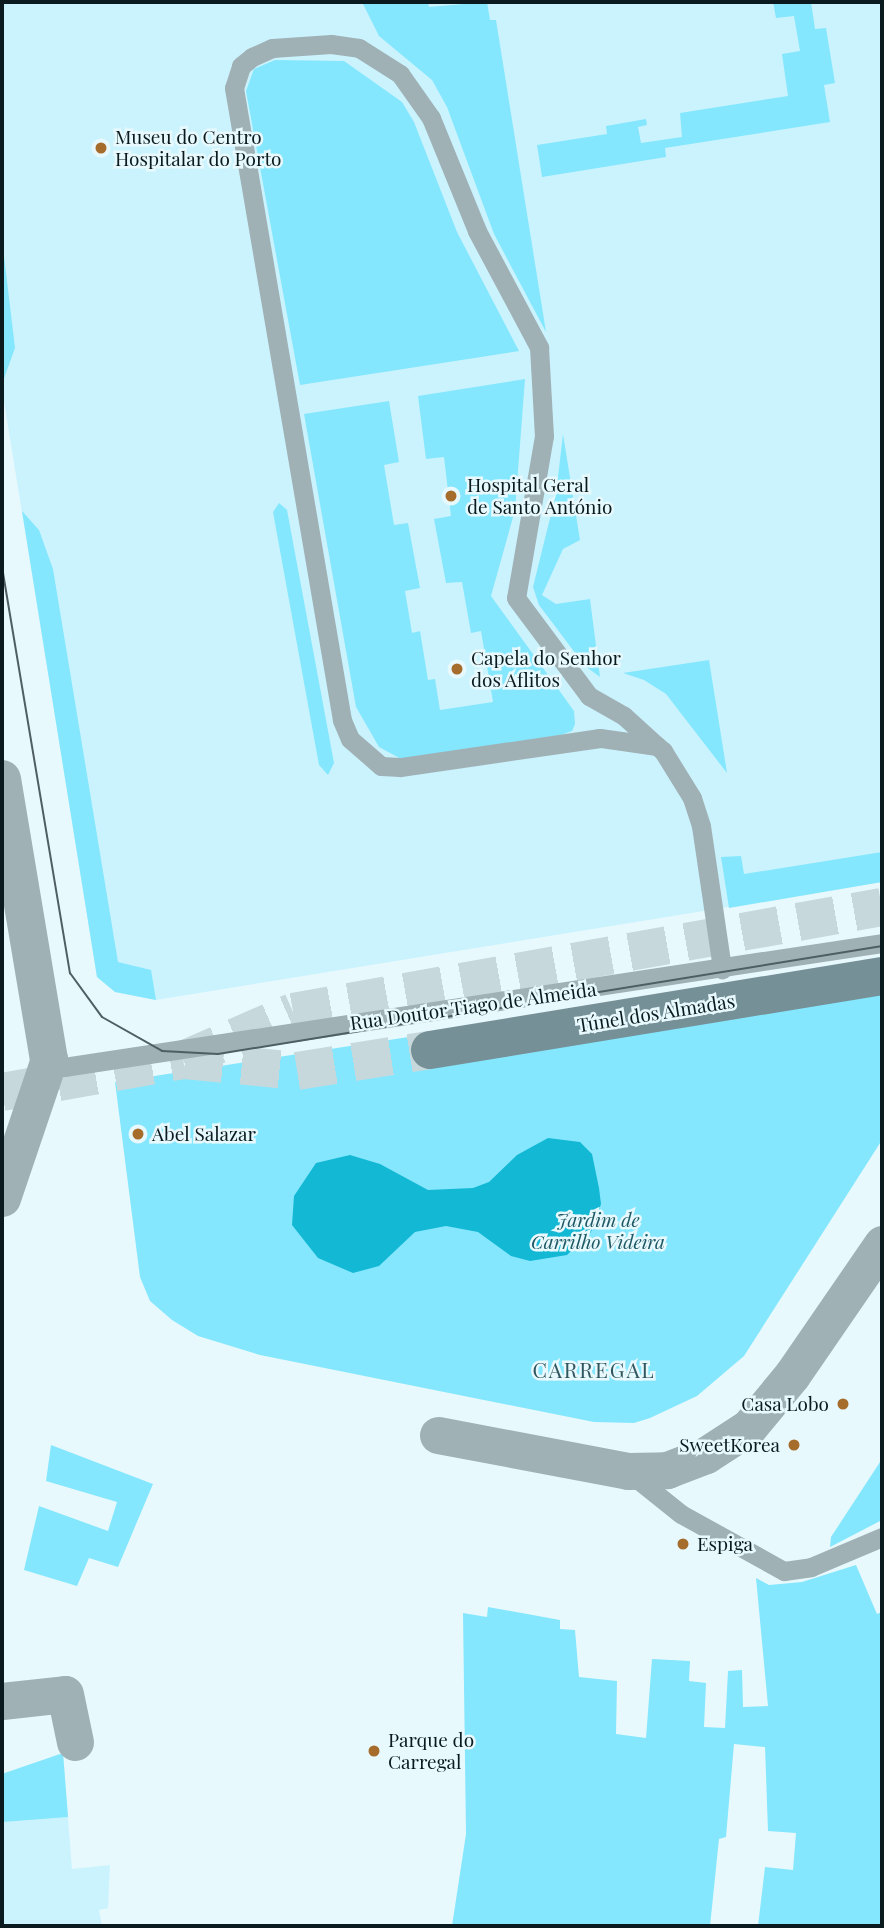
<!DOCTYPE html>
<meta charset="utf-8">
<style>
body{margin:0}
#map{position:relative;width:884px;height:1928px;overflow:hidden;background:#e8f9fd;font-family:"Playfair Display",serif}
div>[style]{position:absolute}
.built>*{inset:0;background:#cbf3fe}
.green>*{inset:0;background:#84e7fe}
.water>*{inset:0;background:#13b8d5}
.secondary-tunnel>*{height:38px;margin-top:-19px;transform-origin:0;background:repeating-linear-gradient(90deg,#c7d8dc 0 38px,transparent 0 57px)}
.service>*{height:19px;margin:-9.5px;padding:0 9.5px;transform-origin:9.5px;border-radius:9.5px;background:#a0b1b6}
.minor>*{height:37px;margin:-18.5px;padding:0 18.5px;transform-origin:18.5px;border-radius:18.5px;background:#a0b1b6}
.tertiary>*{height:38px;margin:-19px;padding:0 19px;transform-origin:19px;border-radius:19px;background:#a0b1b6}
.secondary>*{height:38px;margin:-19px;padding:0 19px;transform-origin:19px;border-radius:19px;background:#769097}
.tram>*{height:2px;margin:-1px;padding:0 1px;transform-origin:1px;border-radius:1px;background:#4e5e62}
.dots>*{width:19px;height:19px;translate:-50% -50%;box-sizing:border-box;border:4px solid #e8f9fd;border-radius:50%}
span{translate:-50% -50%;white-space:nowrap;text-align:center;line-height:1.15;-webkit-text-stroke:5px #e8f9fd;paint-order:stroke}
.poi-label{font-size:19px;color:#0a1a1e}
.left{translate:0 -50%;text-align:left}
.right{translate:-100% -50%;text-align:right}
.street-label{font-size:19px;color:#0a1a1e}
.park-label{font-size:19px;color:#1e5864;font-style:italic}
.neighbourhood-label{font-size:21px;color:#31565f;letter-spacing:2px}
.frame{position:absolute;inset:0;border:4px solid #0a1a1e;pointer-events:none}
</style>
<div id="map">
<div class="built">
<div style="clip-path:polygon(2px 2px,882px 2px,882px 882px,156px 1000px,115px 992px,97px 977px,2px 389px)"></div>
<div style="clip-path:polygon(63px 1753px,72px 1869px,110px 1865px,108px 1908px,99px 1910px,102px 1926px,2px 1926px,2px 1774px)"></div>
</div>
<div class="green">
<div style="clip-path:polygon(362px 2px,428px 2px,429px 7px,487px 2px,490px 20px,496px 20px,546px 332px,494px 234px,447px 107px,432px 80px,379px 36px)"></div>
<div style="clip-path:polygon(773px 2px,811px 2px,815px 29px,826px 28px,835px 83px,824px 85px,830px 122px,665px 148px,666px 157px,542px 177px,537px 145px,607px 134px,606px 126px,646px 119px,647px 125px,638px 127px,641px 143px,682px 137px,680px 113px,788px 96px,782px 54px,800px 51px,794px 16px,776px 18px)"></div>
<div style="clip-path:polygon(275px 60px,344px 61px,402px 102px,414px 122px,457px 232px,519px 351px,300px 385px,246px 91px,254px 69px)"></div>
<div style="clip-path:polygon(2px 239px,15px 348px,2px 384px)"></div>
<div style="clip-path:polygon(525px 379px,515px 510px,491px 596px,574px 711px,575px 724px,572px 731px,561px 735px,403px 760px,379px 747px,356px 707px,304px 414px,389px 401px,399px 462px,384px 465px,394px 525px,408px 523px,420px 588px,405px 591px,412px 633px,420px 631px,428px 680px,435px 679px,440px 710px,493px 702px,481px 631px,471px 633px,462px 582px,446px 583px,434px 519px,451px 516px,444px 457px,426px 459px,418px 396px)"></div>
<div style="clip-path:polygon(563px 434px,580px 540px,563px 549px,542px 595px,556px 604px,590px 599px,600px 677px,585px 666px,539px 605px,533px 587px,556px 494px)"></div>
<div style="clip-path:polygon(279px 503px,287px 510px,334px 763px,328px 775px,319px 765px,273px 512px)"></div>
<div style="clip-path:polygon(22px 511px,39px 530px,53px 569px,118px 962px,151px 970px,156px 1000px,115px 992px,97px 977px)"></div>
<div style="clip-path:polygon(709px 660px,727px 773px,666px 694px,644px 680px,623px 673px)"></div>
<div style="clip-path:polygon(882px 852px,882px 882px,729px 908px,721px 857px,741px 856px,744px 874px)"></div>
<div style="clip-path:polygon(882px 991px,882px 1140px,744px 1356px,697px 1396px,650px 1418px,634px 1423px,594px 1422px,260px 1355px,198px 1336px,172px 1320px,150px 1301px,140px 1277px,115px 1082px,428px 1034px)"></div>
<div style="clip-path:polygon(51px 1445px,153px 1484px,118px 1567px,89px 1558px,77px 1586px,24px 1570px,39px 1506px,108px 1531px,117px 1502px,46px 1481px)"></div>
<div style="clip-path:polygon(882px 1459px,882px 1520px,830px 1547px,831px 1537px)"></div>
<div style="clip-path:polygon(856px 1565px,877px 1614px,882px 1612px,882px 1926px,758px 1926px,765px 1867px,793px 1870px,796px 1833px,768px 1831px,765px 1747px,734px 1744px,726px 1837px,719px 1839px,710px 1926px,452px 1926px,466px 1834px,463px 1613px,487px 1617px,488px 1607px,560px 1620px,560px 1629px,575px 1630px,579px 1677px,617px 1681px,616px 1734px,646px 1738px,652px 1659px,690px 1661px,689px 1681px,706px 1683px,704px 1727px,725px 1728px,728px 1671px,742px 1670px,743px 1707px,768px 1706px,756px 1578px,769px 1585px,802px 1582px)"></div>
<div style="clip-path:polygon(63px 1753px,68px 1817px,2px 1822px,2px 1774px)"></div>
</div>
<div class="water">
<div style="clip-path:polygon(548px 1138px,580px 1142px,592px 1154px,599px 1188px,601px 1204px,591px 1232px,567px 1255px,530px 1261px,511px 1256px,478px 1232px,446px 1226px,415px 1232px,379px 1266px,353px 1273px,318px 1258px,292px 1225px,294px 1196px,316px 1163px,350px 1155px,380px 1164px,428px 1190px,473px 1188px,489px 1182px,517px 1155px)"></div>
</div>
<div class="secondary-tunnel">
<div style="left:185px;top:1060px;width:113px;rotate:5.6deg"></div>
<div style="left:297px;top:1071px;width:135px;rotate:-9deg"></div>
<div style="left:2px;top:1092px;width:184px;rotate:-10deg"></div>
<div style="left:183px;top:1060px;width:120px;rotate:-23.6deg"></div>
<div style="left:293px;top:1012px;width:598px;rotate:-10.11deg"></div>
</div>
<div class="service">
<div style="left:657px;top:746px;width:58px;rotate:-172deg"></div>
<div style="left:600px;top:738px;width:202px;rotate:171.7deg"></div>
<div style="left:400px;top:767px;width:19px;rotate:-177deg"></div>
<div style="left:381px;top:766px;width:41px;rotate:-138.9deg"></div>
<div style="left:350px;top:739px;width:21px;rotate:-113deg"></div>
<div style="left:342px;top:720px;width:641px;rotate:-99.7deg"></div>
<div style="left:234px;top:88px;width:23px;rotate:-72deg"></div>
<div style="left:241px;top:66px;width:14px;rotate:-39deg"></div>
<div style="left:252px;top:57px;width:22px;rotate:-24deg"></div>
<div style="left:272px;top:48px;width:59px;rotate:-3.9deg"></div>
<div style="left:331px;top:44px;width:28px;rotate:8deg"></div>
<div style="left:359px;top:48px;width:49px;rotate:32.4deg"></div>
<div style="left:400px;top:74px;width:54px;rotate:54.8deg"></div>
<div style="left:431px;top:118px;width:122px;rotate:67.8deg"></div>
<div style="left:477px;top:231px;width:132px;rotate:61.9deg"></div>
<div style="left:539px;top:347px;width:89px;rotate:86.8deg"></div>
<div style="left:544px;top:436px;width:164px;rotate:99.8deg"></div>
<div style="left:516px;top:598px;width:122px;rotate:53.3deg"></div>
<div style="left:589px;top:696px;width:40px;rotate:29.7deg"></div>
<div style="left:624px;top:716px;width:45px;rotate:42.3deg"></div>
<div style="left:657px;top:746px;width:8px;rotate:40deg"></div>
<div style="left:663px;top:751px;width:55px;rotate:58.3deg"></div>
<div style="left:692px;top:798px;width:29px;rotate:72deg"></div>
<div style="left:701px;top:826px;width:145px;rotate:81.6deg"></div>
<div style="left:49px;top:1059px;width:17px;rotate:28deg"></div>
<div style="left:64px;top:1067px;width:827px;rotate:-8.62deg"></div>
<div style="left:631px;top:1474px;width:64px;rotate:38.7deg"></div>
<div style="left:681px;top:1514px;width:118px;rotate:29deg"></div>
<div style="left:784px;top:1571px;width:27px;rotate:-8deg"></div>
<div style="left:811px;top:1567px;width:77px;rotate:-22.9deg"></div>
</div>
<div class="minor">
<div style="left:2px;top:1198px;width:147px;rotate:-71.3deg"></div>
<div style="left:438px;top:1435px;width:193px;rotate:10.7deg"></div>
<div style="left:628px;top:1471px;width:39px;rotate:-1deg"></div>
<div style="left:667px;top:1470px;width:42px;rotate:-21deg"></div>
<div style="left:706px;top:1455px;width:51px;rotate:-33.1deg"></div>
<div style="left:749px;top:1427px;width:67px;rotate:-50.4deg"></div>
<div style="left:792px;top:1375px;width:159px;rotate:-55.5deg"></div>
<div style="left:2px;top:1701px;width:63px;rotate:-6.3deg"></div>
<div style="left:65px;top:1694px;width:49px;rotate:78.2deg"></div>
</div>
<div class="tertiary">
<div style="left:2px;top:779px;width:284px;rotate:80.5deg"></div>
</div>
<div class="secondary">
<div style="left:430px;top:1050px;width:458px;rotate:-9.3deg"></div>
</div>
<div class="tram">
<div style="left:2px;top:567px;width:412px;rotate:80.5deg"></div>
<div style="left:70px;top:973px;width:54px;rotate:54deg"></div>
<div style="left:102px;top:1017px;width:69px;rotate:29.5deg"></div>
<div style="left:162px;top:1051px;width:56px;rotate:3.1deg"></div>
<div style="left:218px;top:1054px;width:673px;rotate:-9.24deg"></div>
</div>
<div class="dots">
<div style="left:101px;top:148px;background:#a66c2c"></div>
<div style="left:451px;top:496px;background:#a66c2c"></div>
<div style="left:457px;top:669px;background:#a66c2c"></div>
<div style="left:138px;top:1134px;background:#a66c2c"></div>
<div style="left:843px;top:1404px;background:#a66c2c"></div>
<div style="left:794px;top:1445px;background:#a66c2c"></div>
<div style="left:683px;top:1544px;background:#a66c2c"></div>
<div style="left:374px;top:1751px;background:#a66c2c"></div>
</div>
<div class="poi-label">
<span class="left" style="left:115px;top:148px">Museu do Centro<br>Hospitalar do Porto</span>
<span class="left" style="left:467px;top:496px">Hospital Geral<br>de Santo António</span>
<span class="left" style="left:471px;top:669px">Capela do Senhor<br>dos Aflitos</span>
<span class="left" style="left:152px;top:1134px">Abel Salazar</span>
<span class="right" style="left:829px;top:1404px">Casa Lobo</span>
<span class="right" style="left:780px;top:1445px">SweetKorea</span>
<span class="left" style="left:697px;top:1544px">Espiga</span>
<span class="left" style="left:388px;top:1751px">Parque do<br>Carregal</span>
</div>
<div class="street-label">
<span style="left:473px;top:1006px;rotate:-8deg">Rua Doutor Tiago de Almeida</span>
<span style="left:656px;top:1013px;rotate:-9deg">Túnel dos Almadas</span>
</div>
<div class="park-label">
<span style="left:598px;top:1231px">Jardim de<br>Carrilho Videira</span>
</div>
<div class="neighbourhood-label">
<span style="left:594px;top:1369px">CARREGAL</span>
</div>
<div class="frame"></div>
</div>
